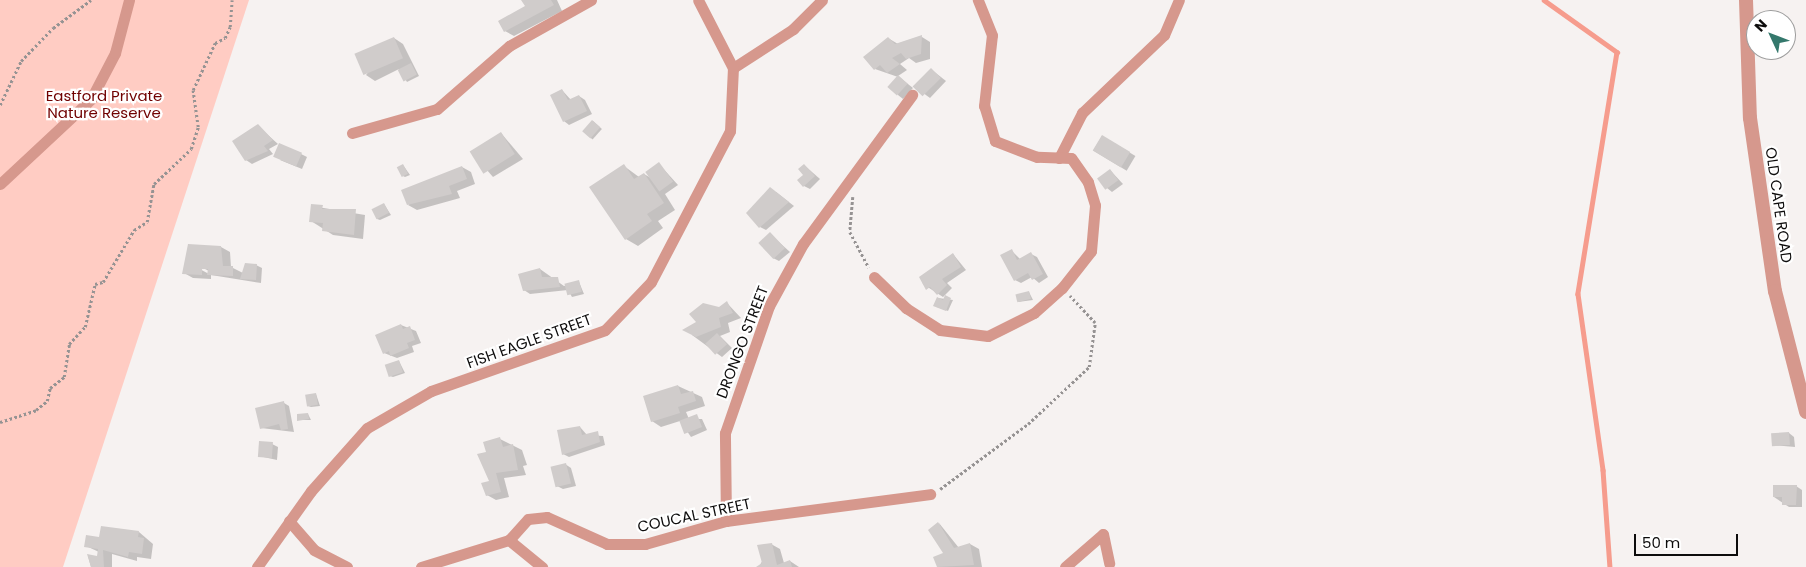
<!DOCTYPE html>
<style>
body{margin:0}
#map{position:relative;width:1806px;height:567px;overflow:hidden;background:#f6f2f1;font-family:Poppins,sans-serif}
div>[style]{position:absolute}
.green>*{inset:0;background:#ffccc3}
.shadow>*{inset:0;background:#0003;transform-origin:0 0}
.stream>*{height:4.5px;margin:-2.25px;padding:0 2.25px;transform-origin:2.25px;border-radius:2.25px;background:#f69c8d}
.building>*{inset:0;background:#d0cccb;transform-origin:0 0}
.path>*{height:2.5px;margin-top:-1.25px;transform-origin:0;background:repeating-linear-gradient(90deg,#969393 0 2.5px,transparent 0 5px)}
.minor>*{height:11px;margin:-5.5px;padding:0 5.5px;transform-origin:5.5px;border-radius:5.5px;background:#d6988d}
.tertiary>*{height:14px;margin:-7px;padding:0 7px;transform-origin:7px;border-radius:7px;background:#d6988d}
span{translate:-50% -50%;white-space:nowrap;text-align:center;line-height:1.15;-webkit-text-stroke:4.5px #fff;paint-order:stroke}
.park-label{font-size:15px;color:#700100}
.street-label{font-size:15px;color:#0d0c0c}
.north{position:absolute;left:1746px;top:10px;width:50px;height:50px;box-sizing:border-box;background:#fff;border:1px solid #9e9e9e;border-radius:50%;rotate:313deg;font-size:14px;font-weight:700;line-height:20px;text-align:center;color:#0d0c0c}
.north::after{content:'';display:block;margin:auto;width:18px;height:22px;background:#34786c;clip-path:polygon(50% 0,100% 100%,50% 72%,0 100%)}
.scale{position:absolute;left:1634px;top:534px;width:104px;height:22px;box-sizing:border-box;border:2px solid #0d0c0c;border-top:0;padding-left:6px;font-size:15px;line-height:18px;white-space:nowrap;color:#0d0c0c;-webkit-text-stroke:4px #fff;paint-order:stroke}
</style>
<div id="map">
<div class="green">
<div style="clip-path:polygon(0 0,249px 0,63px 567px,0 567px)"></div>
</div>
<div class="shadow">
<div style="clip-path:polygon(523px 0,557px 0,562px 11px,514px 36px,505px 31px,526px 7px)"></div>
<div style="clip-path:polygon(922px 37px,930px 42px,930px 59px,916px 63px,909px 58px,900px 64px,907px 70px,898px 76px,913px 88px,903px 99px,898px 95px,898px 77px,875px 69px,888px 38px,898px 44px)"></div>
<div style="clip-path:polygon(394px 38px,403px 44px,419px 76px,407px 82px,399px 69px,375px 81px,366px 75px)"></div>
<div style="clip-path:polygon(932px 70px,946px 81px,930px 98px,915px 87px)"></div>
<div style="clip-path:polygon(562px 90px,571px 100px,579px 96px,585px 100px,592px 114px,569px 125px,564px 121px)"></div>
<div style="left:593px;top:121px;width:12px;height:14px;rotate:42deg"></div>
<div style="clip-path:polygon(258px 126px,278px 144px,269px 149px,273px 154px,252px 164px,246px 160px)"></div>
<div style="clip-path:polygon(501px 133px,523px 159px,493px 177px,471px 152px)"></div>
<div style="left:1102px;top:136px;width:39px;height:17px;rotate:31deg"></div>
<div style="clip-path:polygon(301px 154px,307px 157px,302px 169px,280px 160px)"></div>
<div style="clip-path:polygon(659px 164px,678px 185px,665px 194px,675px 210px,658px 221px,663px 228px,638px 246px,626px 239px,624px 166px,639px 177px,644px 174px,651px 178px)"></div>
<div style="clip-path:polygon(403px 165px,410px 175px,405px 177px,403px 176px)"></div>
<div style="clip-path:polygon(804px 165px,820px 179px,810px 189px,804px 186px)"></div>
<div style="clip-path:polygon(462px 167px,471px 172px,475px 184px,457px 191px,460px 198px,417px 210px,408px 205px)"></div>
<div style="clip-path:polygon(1110px 170px,1123px 184px,1112px 192px,1107px 188px)"></div>
<div style="clip-path:polygon(776px 192px,794px 206px,766px 230px,760px 227px)"></div>
<div style="clip-path:polygon(384px 204px,391px 215px,380px 220px,377px 219px)"></div>
<div style="clip-path:polygon(312px 206px,365px 215px,363px 239px,333px 235px,311px 221px)"></div>
<div style="clip-path:polygon(770px 234px,790px 252px,779px 261px,773px 258px)"></div>
<div style="clip-path:polygon(evenodd,221px 247px,230px 252px,231px 267px,243px 273px,256px 265px,262px 268px,261px 283px,211px 275px,211px 279px,193px 278px,184px 273px,221px 247px,197px 265px,209px 271px,209px 274px,196px 267px,197px 265px)"></div>
<div style="clip-path:polygon(1012px 251px,1020px 259px,1031px 254px,1037px 257px,1048px 277px,1039px 283px,1032px 277px,1021px 283px,1015px 280px)"></div>
<div style="clip-path:polygon(953px 254px,966px 270px,947px 283px,952px 288px,943px 297px,923px 284px,921px 277px)"></div>
<div style="clip-path:polygon(540px 269px,564px 286px,579px 282px,584px 294px,572px 297px,568px 290px,530px 294px,524px 290px)"></div>
<div style="clip-path:polygon(1029px 292px,1033px 300px,1018px 302px)"></div>
<div style="clip-path:polygon(938px 298px,953px 300px,948px 311px,937px 307px)"></div>
<div style="clip-path:polygon(727px 303px,741px 318px,728px 323px,730px 332px,720px 336px,732px 348px,722px 357px,692px 335px)"></div>
<div style="clip-path:polygon(401px 325px,416px 331px,421px 343px,412px 346px,414px 352px,397px 358px,384px 353px)"></div>
<div style="clip-path:polygon(399px 361px,405px 373px,393px 377px,390px 376px)"></div>
<div style="clip-path:polygon(678px 386px,702px 397px,705px 406px,686px 412px,689px 419px,702px 419px,707px 430px,691px 437px,680px 421px,661px 427px,652px 421px)"></div>
<div style="clip-path:polygon(316px 394px,320px 406px,311px 407px,308px 406px)"></div>
<div style="clip-path:polygon(284px 403px,289px 406px,294px 432px,261px 428px)"></div>
<div style="clip-path:polygon(308px 414px,311px 420px,299px 420px)"></div>
<div style="clip-path:polygon(580px 427px,587px 435px,603px 436px,605px 445px,569px 457px,563px 454px)"></div>
<div style="clip-path:polygon(1789px 433px,1794px 437px,1795px 447px,1773px 445px)"></div>
<div style="clip-path:polygon(500px 439px,522px 450px,527px 465px,523px 466px,526px 475px,504px 478px,509px 497px,496px 500px,487px 495px,491px 482px,487px 453px)"></div>
<div style="clip-path:polygon(272px 444px,278px 447px,277px 460px,259px 456px)"></div>
<div style="clip-path:polygon(565px 464px,571px 468px,576px 486px,563px 489px,557px 486px)"></div>
<div style="clip-path:polygon(1796px 486px,1802px 490px,1802px 507px,1789px 507px,1774px 497px)"></div>
<div style="clip-path:polygon(939px 523px,959px 548px,970px 544px,979px 549px,982px 567px,938px 567px,935px 558px,945px 554px)"></div>
<div style="clip-path:polygon(139px 532px,153px 544px,151px 559px,137px 557px,137px 561px,112px 554px,112px 567px,91px 567px,88px 556px,98px 557px,99px 552px,86px 546px,100px 539px)"></div>
<div style="clip-path:polygon(771px 544px,780px 549px,784px 563px,790px 561px,799px 567px,759px 567px)"></div>
</div>
<div class="stream">
<div style="left:1544px;top:0;width:90px;rotate:35.5deg"></div>
<div style="left:1617px;top:52px;width:245px;rotate:99.2deg"></div>
<div style="left:1578px;top:294px;width:178px;rotate:81.9deg"></div>
<div style="left:1603px;top:470px;width:97px;rotate:85.9deg"></div>
</div>
<div class="building">
<div style="clip-path:polygon(521px 0,551px 0,554px 5px,504px 32px,498px 21px,525px 6px)"></div>
<div style="clip-path:polygon(922px 35px,921px 54px,906px 59px,901px 53px,892px 58px,900px 64px,887px 73px,880px 65px,874px 70px,863px 57px,888px 37px,895px 44px)"></div>
<div style="left:394px;top:37px;width:23px;height:43px;rotate:67deg"></div>
<div style="left:411px;top:63px;width:13px;height:15px;rotate:63deg"></div>
<div style="left:931px;top:68px;width:14px;height:26px;rotate:45deg"></div>
<div style="left:898px;top:75px;width:13px;height:16px;rotate:42deg"></div>
<div style="clip-path:polygon(562px 89px,568px 100px,579px 95px,587px 111px,563px 122px,550px 95px)"></div>
<div style="left:592px;top:120px;width:11px;height:15px;rotate:41deg"></div>
<div style="clip-path:polygon(258px 124px,273px 140px,264px 146px,268px 151px,245px 161px,232px 141px)"></div>
<div style="left:501px;top:132px;width:26px;height:37px;rotate:58deg"></div>
<div style="left:1102px;top:135px;width:33px;height:18px;rotate:31deg"></div>
<div style="left:279px;top:143px;width:25px;height:15px;rotate:23deg"></div>
<div style="left:659px;top:162px;width:24px;height:17px;rotate:54deg"></div>
<div style="left:403px;top:164px;width:11px;height:7px;rotate:63deg"></div>
<div style="clip-path:polygon(624px 164px,634px 179px,644px 173px,664px 203px,647px 214px,652px 221px,625px 240px,589px 187px)"></div>
<div style="clip-path:polygon(804px 164px,815px 176px,803px 187px,797px 180px,803px 175px,798px 169px)"></div>
<div style="clip-path:polygon(462px 166px,467px 179px,449px 186px,452px 194px,407px 205px,401px 190px)"></div>
<div style="left:1110px;top:169px;width:14px;height:16px;rotate:54deg"></div>
<div style="clip-path:polygon(770px 187px,789px 202px,759px 228px,746px 213px)"></div>
<div style="left:384px;top:203px;width:11px;height:14px;rotate:63deg"></div>
<div style="clip-path:polygon(311px 204px,323px 205px,322px 209px,356px 209px,354px 235px,322px 231px,323px 223px,309px 222px)"></div>
<div style="left:770px;top:232px;width:22px;height:16px;rotate:47deg"></div>
<div style="clip-path:polygon(188px 244px,221px 246px,223px 266px,233px 266px,233px 276px,207px 275px,208px 269px,202px 269px,202px 275px,182px 274px)"></div>
<div style="clip-path:polygon(1012px 249px,1017px 260px,1031px 252px,1043px 274px,1032px 280px,1028px 273px,1014px 281px,1000px 255px)"></div>
<div style="clip-path:polygon(953px 253px,961px 267px,942px 279px,947px 285px,937px 295px,930px 287px,926px 290px,919px 277px)"></div>
<div style="clip-path:polygon(245px 263px,257px 264px,256px 280px,240px 279px)"></div>
<div style="clip-path:polygon(540px 268px,542px 277px,558px 277px,560px 287px,523px 291px,518px 274px)"></div>
<div style="left:579px;top:280px;width:12px;height:15px;rotate:76deg"></div>
<div style="left:1029px;top:291px;width:8px;height:14px;rotate:76deg"></div>
<div style="clip-path:polygon(945px 295px,951px 298px,946px 311px,933px 306px,937px 297px,943px 300px)"></div>
<div style="clip-path:polygon(727px 301px,733px 313px,719px 318px,721px 327px,696px 337px,682px 330px,696px 322px,689px 314px,703px 303px,719px 307px)"></div>
<div style="clip-path:polygon(401px 324px,403px 329px,410px 326px,415px 340px,407px 343px,409px 348px,390px 356px,389px 351px,383px 354px,375px 335px)"></div>
<div style="left:717px;top:333px;width:15px;height:16px;rotate:48deg"></div>
<div style="left:399px;top:360px;width:13px;height:15px;rotate:72deg"></div>
<div style="clip-path:polygon(678px 385px,681px 394px,693px 391px,696px 401px,678px 407px,680px 413px,651px 422px,643px 396px)"></div>
<div style="left:316px;top:393px;width:12px;height:11px;rotate:81deg"></div>
<div style="clip-path:polygon(284px 401px,288px 429px,281px 430px,279px 424px,260px 429px,255px 408px)"></div>
<div style="clip-path:polygon(308px 413px,309px 419px,297px 421px,297px 414px)"></div>
<div style="left:697px;top:414px;width:14px;height:19px;rotate:69deg"></div>
<div style="clip-path:polygon(580px 426px,582px 435px,598px 431px,600px 442px,562px 455px,557px 430px)"></div>
<div style="left:1789px;top:432px;width:13px;height:18px;rotate:86deg"></div>
<div style="clip-path:polygon(500px 437px,503px 447px,513px 444px,518px 470px,496px 473px,501px 492px,486px 496px,481px 483px,489px 481px,477px 454px,486px 452px,483px 442px)"></div>
<div style="left:259px;top:441px;width:14px;height:16px;rotate:4deg"></div>
<div style="left:566px;top:463px;width:21px;height:16px;rotate:76deg"></div>
<div style="clip-path:polygon(1773px 485px,1797px 485px,1796px 505px,1782px 505px,1782px 497px,1773px 497px)"></div>
<div style="clip-path:polygon(938px 522px,954px 548px,970px 543px,974px 565px,937px 567px,933px 557px,943px 553px,928px 530px)"></div>
<div style="clip-path:polygon(101px 526px,139px 531px,138px 537px,144px 538px,142px 554px,129px 552px,128px 557px,103px 550px,104px 567px,91px 567px,87px 554px,97px 556px,98px 549px,84px 547px,86px 535px,99px 537px)"></div>
<div style="clip-path:polygon(772px 543px,777px 565px,790px 560px,792px 567px,756px 567px,762px 563px,757px 545px)"></div>
</div>
<div class="path">
<div style="left:0;top:105px;width:49px;rotate:-64.5deg"></div>
<div style="left:21px;top:61px;width:46px;rotate:-45.9deg"></div>
<div style="left:53px;top:28px;width:47px;rotate:-36.4deg"></div>
<div style="left:853px;top:197px;width:35px;rotate:95deg"></div>
<div style="left:850px;top:232px;width:40px;rotate:62deg"></div>
<div style="left:0;top:422px;width:38px;rotate:-18deg"></div>
<div style="left:36px;top:410px;width:14px;rotate:-39deg"></div>
<div style="left:47px;top:401px;width:13px;rotate:-77deg"></div>
<div style="left:50px;top:388px;width:18px;rotate:-38deg"></div>
<div style="left:64px;top:377px;width:33px;rotate:-81deg"></div>
<div style="left:69px;top:344px;width:23px;rotate:-47deg"></div>
<div style="left:85px;top:327px;width:44px;rotate:-76.9deg"></div>
<div style="left:95px;top:284px;width:8px;rotate:-14deg"></div>
<div style="left:103px;top:282px;width:61px;rotate:-59.2deg"></div>
<div style="left:134px;top:230px;width:15px;rotate:-32deg"></div>
<div style="left:147px;top:222px;width:39px;rotate:-80deg"></div>
<div style="left:154px;top:184px;width:51px;rotate:-43.4deg"></div>
<div style="left:191px;top:149px;width:23px;rotate:-72deg"></div>
<div style="left:198px;top:127px;width:37px;rotate:-98deg"></div>
<div style="left:193px;top:90px;width:52px;rotate:-64.9deg"></div>
<div style="left:215px;top:43px;width:11px;rotate:-27deg"></div>
<div style="left:225px;top:38px;width:12px;rotate:-66deg"></div>
<div style="left:230px;top:27px;width:27px;rotate:-86deg"></div>
<div style="left:940px;top:489px;width:109px;rotate:-36.5deg"></div>
<div style="left:1028px;top:424px;width:83px;rotate:-43.1deg"></div>
<div style="left:1089px;top:367px;width:44px;rotate:-82.2deg"></div>
<div style="left:1095px;top:323px;width:37px;rotate:-133deg"></div>
</div>
<div class="minor">
<div style="left:733px;top:68px;width:72px;rotate:-33deg"></div>
<div style="left:793px;top:29px;width:41px;rotate:-45deg"></div>
<div style="left:352px;top:133px;width:88px;rotate:-15.8deg"></div>
<div style="left:437px;top:109px;width:96px;rotate:-41.2deg"></div>
<div style="left:509px;top:46px;width:94px;rotate:-29.3deg"></div>
<div style="left:1059px;top:158px;width:51px;rotate:-62.9deg"></div>
<div style="left:1082px;top:113px;width:113px;rotate:-43.6deg"></div>
<div style="left:1164px;top:35px;width:38px;rotate:-67deg"></div>
<div style="left:0;top:184px;width:125px;rotate:-43deg"></div>
<div style="left:91px;top:99px;width:52px;rotate:-62.4deg"></div>
<div style="left:115px;top:53px;width:55px;rotate:-75.2deg"></div>
<div style="left:874px;top:277px;width:45px;rotate:44.1deg"></div>
<div style="left:906px;top:308px;width:40px;rotate:32.9deg"></div>
<div style="left:940px;top:330px;width:48px;rotate:7.1deg"></div>
<div style="left:988px;top:336px;width:51px;rotate:-26.6deg"></div>
<div style="left:1034px;top:313px;width:38px;rotate:-42deg"></div>
<div style="left:1062px;top:288px;width:47px;rotate:-51.9deg"></div>
<div style="left:1091px;top:251px;width:46px;rotate:-85deg"></div>
<div style="left:1095px;top:205px;width:24px;rotate:-107deg"></div>
<div style="left:1088px;top:182px;width:29px;rotate:-125deg"></div>
<div style="left:1071px;top:158px;width:34px;rotate:-178deg"></div>
<div style="left:1037px;top:157px;width:45px;rotate:-159.1deg"></div>
<div style="left:995px;top:141px;width:37px;rotate:-107deg"></div>
<div style="left:984px;top:106px;width:71px;rotate:-83.6deg"></div>
<div style="left:992px;top:35px;width:38px;rotate:-112deg"></div>
<div style="left:289px;top:521px;width:38px;rotate:49deg"></div>
<div style="left:314px;top:550px;width:37px;rotate:27deg"></div>
<div style="left:726px;top:521px;width:88px;rotate:-90.7deg"></div>
<div style="left:725px;top:433px;width:134px;rotate:-70.9deg"></div>
<div style="left:769px;top:306px;width:71px;rotate:-61.3deg"></div>
<div style="left:803px;top:244px;width:185px;rotate:-53.8deg"></div>
<div style="left:509px;top:540px;width:28px;rotate:-48deg"></div>
<div style="left:528px;top:519px;width:19px;rotate:-6deg"></div>
<div style="left:547px;top:517px;width:66px;rotate:24.2deg"></div>
<div style="left:607px;top:544px;width:38px"></div>
<div style="left:645px;top:544px;width:84px;rotate:-15.9deg"></div>
<div style="left:726px;top:521px;width:206px;rotate:-7.5deg"></div>
<div style="left:257px;top:567px;width:93px;rotate:-54.6deg"></div>
<div style="left:311px;top:491px;width:84px;rotate:-48.4deg"></div>
<div style="left:367px;top:428px;width:74px;rotate:-30deg"></div>
<div style="left:431px;top:391px;width:184px;rotate:-19.3deg"></div>
<div style="left:605px;top:330px;width:66px;rotate:-46.2deg"></div>
<div style="left:651px;top:282px;width:170px;rotate:-62.4deg"></div>
<div style="left:730px;top:131px;width:63px;rotate:-87.3deg"></div>
<div style="left:733px;top:68px;width:76px;rotate:-117.2deg"></div>
<div style="left:421px;top:567px;width:92px;rotate:-17.1deg"></div>
<div style="left:509px;top:540px;width:43px;rotate:39.3deg"></div>
<div style="left:1065px;top:567px;width:50px;rotate:-41deg"></div>
<div style="left:1103px;top:534px;width:30px;rotate:78deg"></div>
</div>
<div class="tertiary">
<div style="left:1746px;top:0;width:118px;rotate:88.1deg"></div>
<div style="left:1750px;top:118px;width:175px;rotate:81.8deg"></div>
<div style="left:1775px;top:291px;width:125px;rotate:75.6deg"></div>
</div>
<div class="park-label">
<span style="left:104px;top:104px">Eastford Private<br>Nature Reserve</span>
</div>
<div class="street-label">
<span style="left:1779px;top:205px;rotate:82deg">OLD CAPE ROAD</span>
<span style="left:529px;top:341px;rotate:-20deg">FISH EAGLE STREET</span>
<span style="left:742px;top:342px;rotate:-69deg">DRONGO STREET</span>
<span style="left:694px;top:515px;rotate:-12deg">COUCAL STREET</span>
</div>
<div class="north">N</div>
<div class="scale">50 m</div>
</div>
